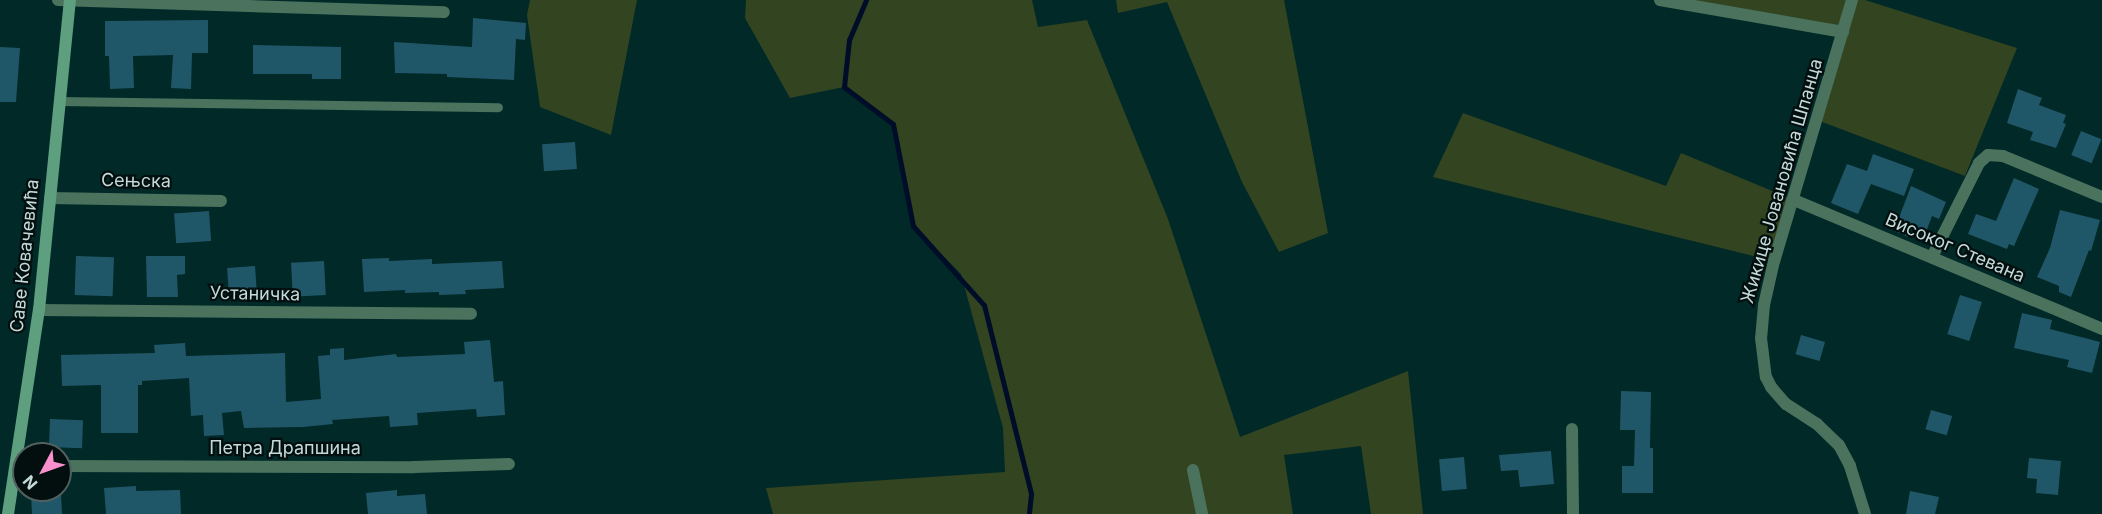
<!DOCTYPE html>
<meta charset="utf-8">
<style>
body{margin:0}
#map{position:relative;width:2102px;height:514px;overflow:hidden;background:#002928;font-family:Inter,sans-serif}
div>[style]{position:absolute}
.green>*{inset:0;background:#324420}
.stream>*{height:5px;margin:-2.5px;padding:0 2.5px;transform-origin:2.5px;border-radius:2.5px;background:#000d28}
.building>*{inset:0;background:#205768;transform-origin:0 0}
.lane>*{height:9px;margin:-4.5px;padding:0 4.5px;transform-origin:4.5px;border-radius:4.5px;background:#4a725d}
.street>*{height:12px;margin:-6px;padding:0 6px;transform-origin:6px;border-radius:6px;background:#4a725d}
.secondary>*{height:12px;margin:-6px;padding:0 6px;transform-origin:6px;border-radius:6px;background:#5d9f7e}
span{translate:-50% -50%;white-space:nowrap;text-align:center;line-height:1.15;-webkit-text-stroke:4.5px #020f0e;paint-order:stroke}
.street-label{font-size:18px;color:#c4d9d8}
.north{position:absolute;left:12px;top:442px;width:60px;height:60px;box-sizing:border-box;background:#020f0e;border:2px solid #50605f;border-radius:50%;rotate:229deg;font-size:16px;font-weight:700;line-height:24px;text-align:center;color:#c4d9d8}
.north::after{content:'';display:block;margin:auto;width:21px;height:27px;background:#f890cc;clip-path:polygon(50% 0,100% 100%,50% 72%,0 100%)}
</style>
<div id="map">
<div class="green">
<div style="clip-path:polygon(530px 0,637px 0,611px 135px,540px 107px,527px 15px)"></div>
<div style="clip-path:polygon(746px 0,1032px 0,1038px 27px,1087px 20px,1168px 219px,1240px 437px,1408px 371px,1423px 514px,1371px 514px,1361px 446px,1284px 455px,1293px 514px,773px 514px,766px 488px,1005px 472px,1003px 428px,961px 274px,913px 226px,893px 124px,844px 87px,790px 98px,745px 18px)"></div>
<div style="clip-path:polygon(1116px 0,1284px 0,1328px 233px,1279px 252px,1242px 182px,1167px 2px,1118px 13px)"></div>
<div style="clip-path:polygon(1660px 0,1865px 0,2017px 48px,1965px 176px,1817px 120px,1843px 33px)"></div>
<div style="clip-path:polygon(1463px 113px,1666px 186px,1681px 153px,1794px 200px,1774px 261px,1433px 177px)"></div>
</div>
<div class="stream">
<div style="left:866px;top:0;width:43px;rotate:113deg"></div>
<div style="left:849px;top:40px;width:47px;rotate:96.1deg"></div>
<div style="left:844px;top:87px;width:61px;rotate:37.1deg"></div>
<div style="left:893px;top:124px;width:104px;rotate:78.9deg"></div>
<div style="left:913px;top:226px;width:106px;rotate:48.1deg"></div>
<div style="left:984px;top:305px;width:195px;rotate:76deg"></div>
<div style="left:1031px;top:494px;width:20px;rotate:96deg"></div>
</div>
<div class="building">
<div style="clip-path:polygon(473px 18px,526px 23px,525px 40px,516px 39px,514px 80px,447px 77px,447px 74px,395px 73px,394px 42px,472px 47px)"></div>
<div style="clip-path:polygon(208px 20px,208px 53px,192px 53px,191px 89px,171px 88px,173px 55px,133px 56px,134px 88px,110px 89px,109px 56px,105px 56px,105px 21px)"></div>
<div style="clip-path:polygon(253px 45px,341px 47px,341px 79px,312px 79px,312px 74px,253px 74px)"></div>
<div style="clip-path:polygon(0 47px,20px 48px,16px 102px,0 102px)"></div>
<div style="clip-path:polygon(2018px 89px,2042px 98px,2039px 105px,2066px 115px,2063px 123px,2066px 124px,2056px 148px,2030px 140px,2033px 132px,2007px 123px)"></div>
<div style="left:2081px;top:131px;width:22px;height:26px;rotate:22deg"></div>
<div style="left:575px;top:142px;width:27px;height:33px;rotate:86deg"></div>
<div style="clip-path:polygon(1873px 154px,1914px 169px,1904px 196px,1871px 184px,1858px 214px,1831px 203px,1847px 164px,1867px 171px)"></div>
<div style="clip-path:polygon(2014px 178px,2039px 189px,2014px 246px,2009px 244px,2007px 249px,1968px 234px,1976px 214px,1996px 221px)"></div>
<div style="clip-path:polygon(1911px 186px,1946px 202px,1939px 219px,1932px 216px,1926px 232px,1913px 227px,1908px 237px,1894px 231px)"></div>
<div style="clip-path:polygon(2060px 210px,2100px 220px,2091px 251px,2089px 250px,2071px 297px,2059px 292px,2059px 286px,2037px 277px,2050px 248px)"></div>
<div style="left:209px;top:211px;width:30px;height:35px;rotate:86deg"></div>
<div style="left:76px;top:256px;width:38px;height:39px;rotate:2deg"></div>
<div style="clip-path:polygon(146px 256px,185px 256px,185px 274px,177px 275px,178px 297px,147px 297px)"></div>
<div style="clip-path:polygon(389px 258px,389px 261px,432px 259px,432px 264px,502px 261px,504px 288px,465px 290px,466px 294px,439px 295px,439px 292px,405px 293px,405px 290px,364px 292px,362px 259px)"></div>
<div style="left:324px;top:261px;width:34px;height:33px;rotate:87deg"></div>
<div style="left:255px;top:266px;width:26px;height:28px;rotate:86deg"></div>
<div style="left:1960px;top:295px;width:23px;height:41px;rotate:18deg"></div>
<div style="clip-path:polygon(2022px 313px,2052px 320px,2050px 329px,2100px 342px,2092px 373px,2067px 367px,2069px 360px,2014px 348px)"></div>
<div style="left:1801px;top:335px;width:25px;height:20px;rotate:16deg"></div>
<div style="clip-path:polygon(490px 340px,494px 382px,503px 381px,505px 415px,477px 417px,476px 409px,417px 413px,418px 425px,390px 427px,389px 416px,332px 420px,333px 424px,303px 427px,244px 428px,241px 411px,222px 413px,224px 435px,204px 436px,203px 415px,191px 416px,189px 378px,142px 381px,142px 385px,138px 385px,138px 433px,101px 433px,101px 385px,62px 386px,61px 355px,155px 353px,154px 345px,185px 343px,186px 356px,285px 353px,286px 402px,321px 399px,318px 356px,330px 355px,330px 349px,344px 348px,344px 360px,396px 354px,397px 357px,465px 354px,464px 342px)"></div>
<div style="clip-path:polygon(1621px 391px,1651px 392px,1650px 448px,1653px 448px,1653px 493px,1622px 493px,1622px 466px,1634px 466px,1635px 430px,1620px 430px)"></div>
<div style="left:1931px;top:410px;width:22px;height:20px;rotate:16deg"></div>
<div style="left:50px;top:419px;width:33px;height:28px;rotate:2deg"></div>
<div style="clip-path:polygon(1551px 451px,1554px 484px,1520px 487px,1518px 470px,1501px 471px,1499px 455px)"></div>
<div style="left:1464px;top:457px;width:32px;height:25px;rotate:85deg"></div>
<div style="clip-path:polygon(2029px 458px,2061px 461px,2058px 495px,2036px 493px,2037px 479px,2027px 478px)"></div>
<div style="clip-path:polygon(136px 486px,136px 491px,180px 490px,181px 514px,106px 514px,104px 488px)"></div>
<div style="clip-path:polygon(397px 490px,397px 496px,425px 494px,427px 514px,368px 514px,366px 493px)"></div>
<div style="clip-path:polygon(1910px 491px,1939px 497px,1935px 514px,1906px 514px)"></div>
<div style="left:61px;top:494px;width:20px;height:30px;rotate:87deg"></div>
</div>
<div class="lane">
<div style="left:58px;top:101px;width:440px;rotate:0.8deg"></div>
</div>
<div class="street">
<div style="left:58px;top:0;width:386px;rotate:1.8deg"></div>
<div style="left:1660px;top:0;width:186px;rotate:9.9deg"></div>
<div style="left:1852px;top:0;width:272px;rotate:106.6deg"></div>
<div style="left:1774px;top:261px;width:45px;rotate:102.8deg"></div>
<div style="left:1764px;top:305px;width:33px;rotate:95deg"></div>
<div style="left:1761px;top:338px;width:39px;rotate:83deg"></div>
<div style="left:1766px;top:377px;width:11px;rotate:63deg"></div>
<div style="left:1771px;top:387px;width:23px;rotate:49deg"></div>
<div style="left:1786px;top:404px;width:37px;rotate:33deg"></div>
<div style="left:1817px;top:424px;width:30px;rotate:44deg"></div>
<div style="left:1839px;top:445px;width:24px;rotate:62deg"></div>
<div style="left:1850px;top:466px;width:50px;rotate:72.6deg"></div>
<div style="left:50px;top:198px;width:171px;rotate:1deg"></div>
<div style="left:1794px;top:200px;width:334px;rotate:22.7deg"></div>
<div style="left:1932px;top:257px;width:105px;rotate:-63.4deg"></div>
<div style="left:1979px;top:163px;width:12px;rotate:-42deg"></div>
<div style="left:1988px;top:155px;width:15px;rotate:4deg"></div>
<div style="left:2003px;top:156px;width:107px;rotate:22.5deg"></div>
<div style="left:39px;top:310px;width:432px;rotate:0.5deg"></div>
<div style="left:1572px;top:429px;width:85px;rotate:89.3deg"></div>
<div style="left:60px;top:466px;width:354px;rotate:0.2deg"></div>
<div style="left:414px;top:467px;width:95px;rotate:-1.8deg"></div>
<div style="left:1193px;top:470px;width:45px;rotate:78.4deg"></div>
</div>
<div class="secondary">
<div style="left:8px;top:514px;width:206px;rotate:-81.4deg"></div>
<div style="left:39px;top:310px;width:312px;rotate:-84.3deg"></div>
</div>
<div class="street-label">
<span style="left:136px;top:181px;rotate:1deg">Сењска</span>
<span style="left:1782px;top:181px;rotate:-74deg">Жикице Јовановића Шпанца</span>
<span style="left:1955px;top:248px;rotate:23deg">Високог Стевана</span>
<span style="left:25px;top:256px;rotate:-84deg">Саве Ковачевића</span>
<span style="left:255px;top:294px;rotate:1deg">Устаничка</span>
<span style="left:285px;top:448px">Петра Драпшина</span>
</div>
<div class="north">N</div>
</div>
